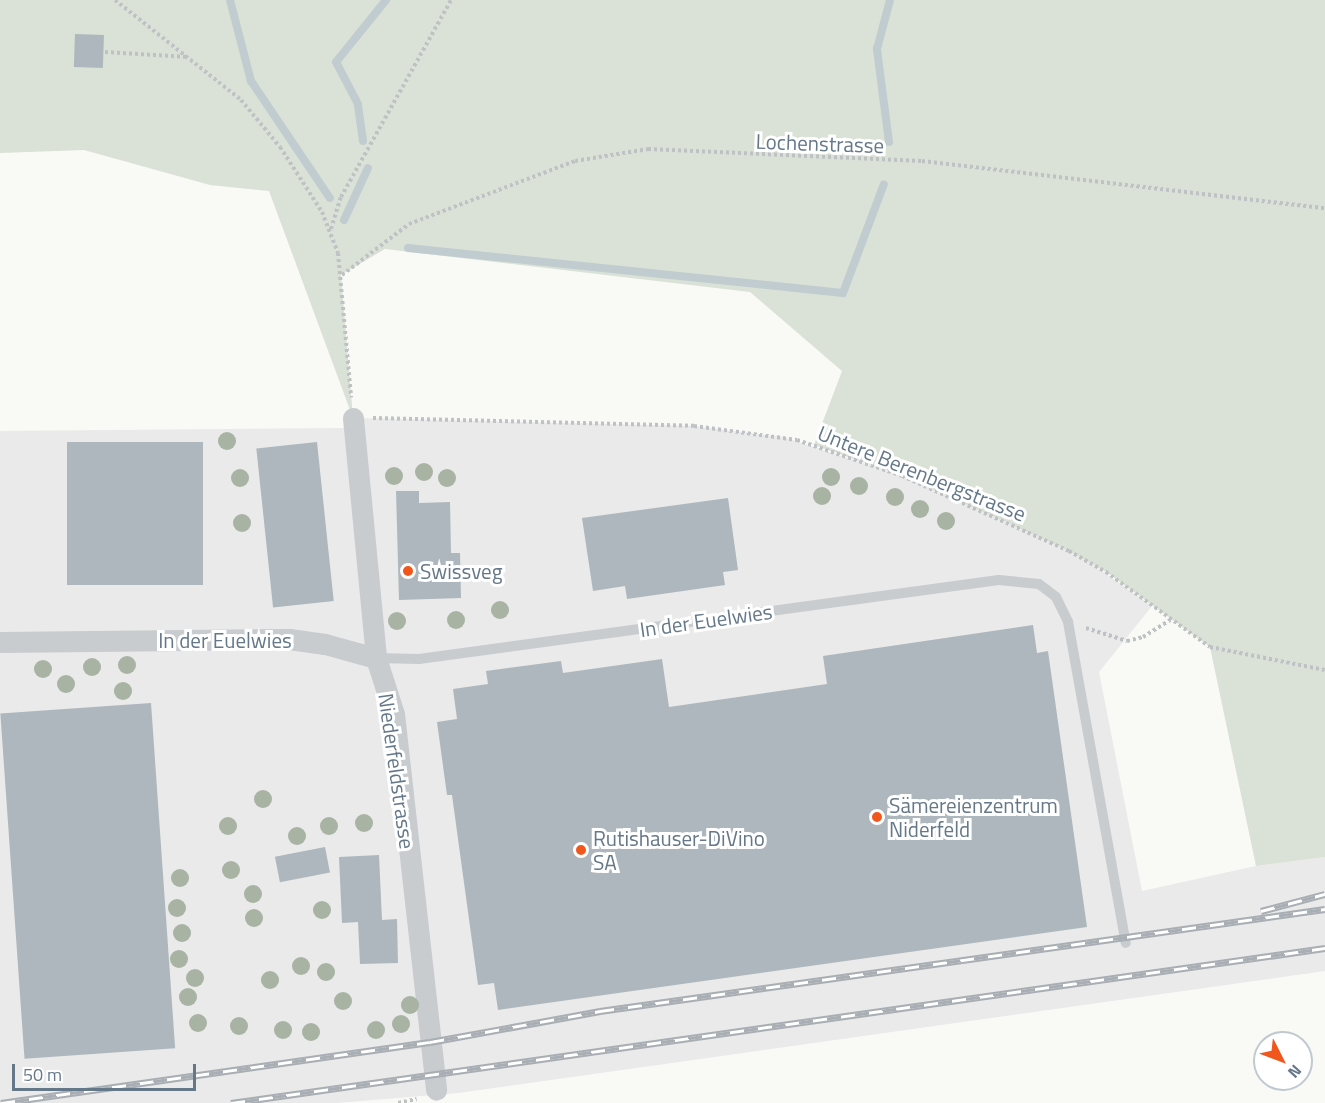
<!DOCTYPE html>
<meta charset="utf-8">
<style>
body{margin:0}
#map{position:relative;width:1325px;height:1103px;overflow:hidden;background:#f9f9f6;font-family:"Titillium Web",sans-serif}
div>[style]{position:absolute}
.built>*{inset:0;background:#e9eae9}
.green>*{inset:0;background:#dae1d6}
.stream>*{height:8px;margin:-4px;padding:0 4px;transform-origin:4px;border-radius:4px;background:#c1ccd1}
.building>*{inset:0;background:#aeb7bd;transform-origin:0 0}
.path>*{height:4px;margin-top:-2px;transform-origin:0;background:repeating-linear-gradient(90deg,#bfc2c4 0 3px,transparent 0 6px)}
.service>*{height:10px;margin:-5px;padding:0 5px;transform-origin:5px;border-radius:5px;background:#c8cccf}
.minor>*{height:21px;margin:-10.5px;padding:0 10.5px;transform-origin:10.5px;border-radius:10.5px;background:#c8cccf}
.rail>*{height:7px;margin-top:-3.5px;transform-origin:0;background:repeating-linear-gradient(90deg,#fff 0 14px,#a8aeb4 0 28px);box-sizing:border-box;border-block:2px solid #a8aeb4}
.trees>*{width:18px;height:18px;margin:-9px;border-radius:50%;background:#a8b3a4}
.dots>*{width:16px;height:16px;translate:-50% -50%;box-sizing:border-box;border:3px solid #fff;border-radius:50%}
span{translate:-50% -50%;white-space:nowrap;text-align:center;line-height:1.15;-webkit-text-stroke:6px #fff;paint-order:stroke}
.street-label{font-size:21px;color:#657889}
.poi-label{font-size:21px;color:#657889}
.left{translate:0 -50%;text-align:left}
.north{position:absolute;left:1253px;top:1031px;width:60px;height:60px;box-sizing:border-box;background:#fff;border:2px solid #c1c9d0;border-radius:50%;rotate:132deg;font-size:16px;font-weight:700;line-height:24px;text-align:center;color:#657889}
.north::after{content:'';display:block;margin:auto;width:21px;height:27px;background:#f1571d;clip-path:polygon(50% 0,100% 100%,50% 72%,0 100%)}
.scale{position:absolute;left:12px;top:1064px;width:184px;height:27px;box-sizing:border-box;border:3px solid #657889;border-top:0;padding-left:8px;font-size:18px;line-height:21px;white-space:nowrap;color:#657889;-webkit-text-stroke:4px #fff;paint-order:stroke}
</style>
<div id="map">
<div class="built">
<div style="clip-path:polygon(353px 418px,694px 426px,783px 437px,902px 476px,1082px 557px,1152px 606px,1099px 672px,1142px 891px,1256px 866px,1325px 857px,1325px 971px,458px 1093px,336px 1103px,0 1103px,0 431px,346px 428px)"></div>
</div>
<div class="green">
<div style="clip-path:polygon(0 0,1325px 0,1325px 857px,1256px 866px,1210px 647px,1106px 572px,1069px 551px,902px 476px,814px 445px,842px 371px,750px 292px,385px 249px,341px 275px,353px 418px,269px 191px,210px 185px,84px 150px,0 153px)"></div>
</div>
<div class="stream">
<div style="left:230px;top:0;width:84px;rotate:75.5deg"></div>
<div style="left:251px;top:81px;width:141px;rotate:56deg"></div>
<div style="left:363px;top:141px;width:37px;rotate:-98deg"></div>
<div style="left:358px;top:104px;width:47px;rotate:-117.6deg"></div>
<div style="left:336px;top:62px;width:80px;rotate:-51.1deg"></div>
<div style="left:889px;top:142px;width:94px;rotate:-97.4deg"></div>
<div style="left:877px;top:49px;width:51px;rotate:-75.1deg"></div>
<div style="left:344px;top:220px;width:57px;rotate:-65.2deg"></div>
<div style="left:408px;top:248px;width:437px;rotate:5.9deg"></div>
<div style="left:843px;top:293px;width:116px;rotate:-69.4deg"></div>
</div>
<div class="building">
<div style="left:75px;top:34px;width:29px;height:33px;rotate:2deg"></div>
<div style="left:203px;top:442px;width:143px;height:136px;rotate:90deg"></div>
<div style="left:317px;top:442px;width:160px;height:61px;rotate:84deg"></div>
<div style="clip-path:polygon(396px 491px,419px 491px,419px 503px,450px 502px,451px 553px,460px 553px,461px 598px,399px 600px)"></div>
<div style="clip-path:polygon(728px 498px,738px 570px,723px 572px,725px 585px,627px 599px,625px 586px,593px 591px,582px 518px)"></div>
<div style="clip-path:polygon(1033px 625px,1037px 653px,1048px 651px,1087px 927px,498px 1010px,494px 983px,478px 985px,452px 795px,447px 795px,437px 722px,457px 719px,453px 689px,488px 684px,486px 671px,561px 661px,563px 673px,662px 659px,669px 707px,827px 684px,823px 656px)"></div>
<div style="left:151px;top:703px;width:346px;height:151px;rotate:86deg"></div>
<div style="left:325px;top:847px;width:26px;height:51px;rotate:79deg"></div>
<div style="clip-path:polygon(379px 855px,382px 920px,397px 919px,398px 963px,360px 964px,358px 922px,342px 923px,339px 857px)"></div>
</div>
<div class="path">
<div style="left:115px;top:0;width:161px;rotate:38.4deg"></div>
<div style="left:241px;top:100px;width:61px;rotate:50.3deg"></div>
<div style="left:280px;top:147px;width:77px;rotate:57.1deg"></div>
<div style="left:322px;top:212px;width:44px;rotate:68.7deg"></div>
<div style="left:338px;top:253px;width:145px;rotate:84.8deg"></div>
<div style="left:105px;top:52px;width:83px;rotate:3.4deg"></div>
<div style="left:331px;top:229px;width:34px;rotate:-73deg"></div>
<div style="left:341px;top:197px;width:226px;rotate:-60.8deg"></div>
<div style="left:342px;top:275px;width:84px;rotate:-37.3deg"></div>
<div style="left:409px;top:224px;width:178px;rotate:-20.8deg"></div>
<div style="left:575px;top:161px;width:74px;rotate:-9.3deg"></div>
<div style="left:648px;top:149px;width:274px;rotate:2.5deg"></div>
<div style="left:922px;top:161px;width:406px;rotate:6.7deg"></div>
<div style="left:373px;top:418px;width:321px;rotate:1.4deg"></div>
<div style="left:694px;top:426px;width:104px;rotate:7.7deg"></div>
<div style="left:797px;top:440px;width:111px;rotate:18.9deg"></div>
<div style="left:902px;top:476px;width:183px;rotate:24.2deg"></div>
<div style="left:1069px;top:551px;width:43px;rotate:29.6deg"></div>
<div style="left:1106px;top:572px;width:128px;rotate:35.8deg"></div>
<div style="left:1210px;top:647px;width:117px;rotate:11.3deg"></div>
<div style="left:1086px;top:628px;width:43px;rotate:17.6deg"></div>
<div style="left:1127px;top:641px;width:16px;rotate:-14deg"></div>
<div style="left:1143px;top:637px;width:32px;rotate:-32deg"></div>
<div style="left:398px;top:1103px;width:19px;rotate:-12deg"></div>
</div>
<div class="service">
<div style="left:376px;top:658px;width:43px;rotate:1.3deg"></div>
<div style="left:419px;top:659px;width:585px;rotate:-7.76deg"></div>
<div style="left:999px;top:580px;width:40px;rotate:5.7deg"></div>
<div style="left:1039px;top:584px;width:21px;rotate:37deg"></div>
<div style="left:1056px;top:597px;width:28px;rotate:64deg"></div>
<div style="left:1068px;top:622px;width:326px;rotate:79.8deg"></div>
</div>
<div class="minor">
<div style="left:353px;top:418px;width:241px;rotate:84.5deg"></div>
<div style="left:376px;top:658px;width:59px;rotate:72.2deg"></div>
<div style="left:394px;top:714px;width:378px;rotate:83.6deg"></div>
<div style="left:0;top:642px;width:289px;rotate:-0.6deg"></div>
<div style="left:289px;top:639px;width:36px;rotate:8deg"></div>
<div style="left:325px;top:644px;width:53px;rotate:15.4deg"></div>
</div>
<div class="rail">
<div style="left:1261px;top:911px;width:66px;rotate:-14.9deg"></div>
<div style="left:1px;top:1103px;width:433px;rotate:-8.1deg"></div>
<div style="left:430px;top:1042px;width:173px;rotate:-10.3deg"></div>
<div style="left:600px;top:1011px;width:732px;rotate:-8.01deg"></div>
<div style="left:231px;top:1103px;width:1105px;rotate:-8.06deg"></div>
</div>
<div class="trees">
<div style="left:227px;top:441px"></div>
<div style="left:424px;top:472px"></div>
<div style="left:394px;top:476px"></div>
<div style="left:831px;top:477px"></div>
<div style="left:240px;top:478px"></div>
<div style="left:447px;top:478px"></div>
<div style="left:859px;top:486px"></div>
<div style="left:822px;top:496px"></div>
<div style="left:895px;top:497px"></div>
<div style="left:920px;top:509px"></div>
<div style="left:946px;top:521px"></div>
<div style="left:242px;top:523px"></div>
<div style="left:500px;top:610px"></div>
<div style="left:456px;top:620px"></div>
<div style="left:397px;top:621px"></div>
<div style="left:127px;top:665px"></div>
<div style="left:92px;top:667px"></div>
<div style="left:43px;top:669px"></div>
<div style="left:66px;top:684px"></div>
<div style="left:123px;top:691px"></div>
<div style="left:263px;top:799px"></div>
<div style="left:364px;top:823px"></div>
<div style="left:228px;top:826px"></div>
<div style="left:329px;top:826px"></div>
<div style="left:297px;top:836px"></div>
<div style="left:231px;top:870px"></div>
<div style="left:180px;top:878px"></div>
<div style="left:253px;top:894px"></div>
<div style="left:177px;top:908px"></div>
<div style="left:322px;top:910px"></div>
<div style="left:254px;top:918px"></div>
<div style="left:182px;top:933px"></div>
<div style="left:179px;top:959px"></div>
<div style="left:301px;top:966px"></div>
<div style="left:326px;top:972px"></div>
<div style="left:195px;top:978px"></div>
<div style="left:270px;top:980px"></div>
<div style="left:188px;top:997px"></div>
<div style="left:343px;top:1001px"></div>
<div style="left:410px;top:1005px"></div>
<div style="left:198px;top:1023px"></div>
<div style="left:401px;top:1024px"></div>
<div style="left:239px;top:1026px"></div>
<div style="left:283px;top:1030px"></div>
<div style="left:376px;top:1030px"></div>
<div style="left:311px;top:1032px"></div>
</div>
<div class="dots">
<div style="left:408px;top:571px;background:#f1571d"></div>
<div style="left:877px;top:817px;background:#f1571d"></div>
<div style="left:581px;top:850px;background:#f1571d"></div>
</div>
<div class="street-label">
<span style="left:820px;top:143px;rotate:2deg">Lochenstrasse</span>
<span style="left:922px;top:473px;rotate:22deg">Untere Berenbergstrasse</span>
<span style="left:706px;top:620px;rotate:-8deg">In der Euelwies</span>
<span style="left:225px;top:640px">In der Euelwies</span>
<span style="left:397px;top:771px;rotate:82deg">Niederfeldstrasse</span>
</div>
<div class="poi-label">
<span class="left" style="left:420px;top:571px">Swissveg</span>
<span class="left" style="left:889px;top:817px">Sämereienzentrum<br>Niderfeld</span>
<span class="left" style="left:593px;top:850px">Rutishauser-DiVino<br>SA</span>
</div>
<div class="north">N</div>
<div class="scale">50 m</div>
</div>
